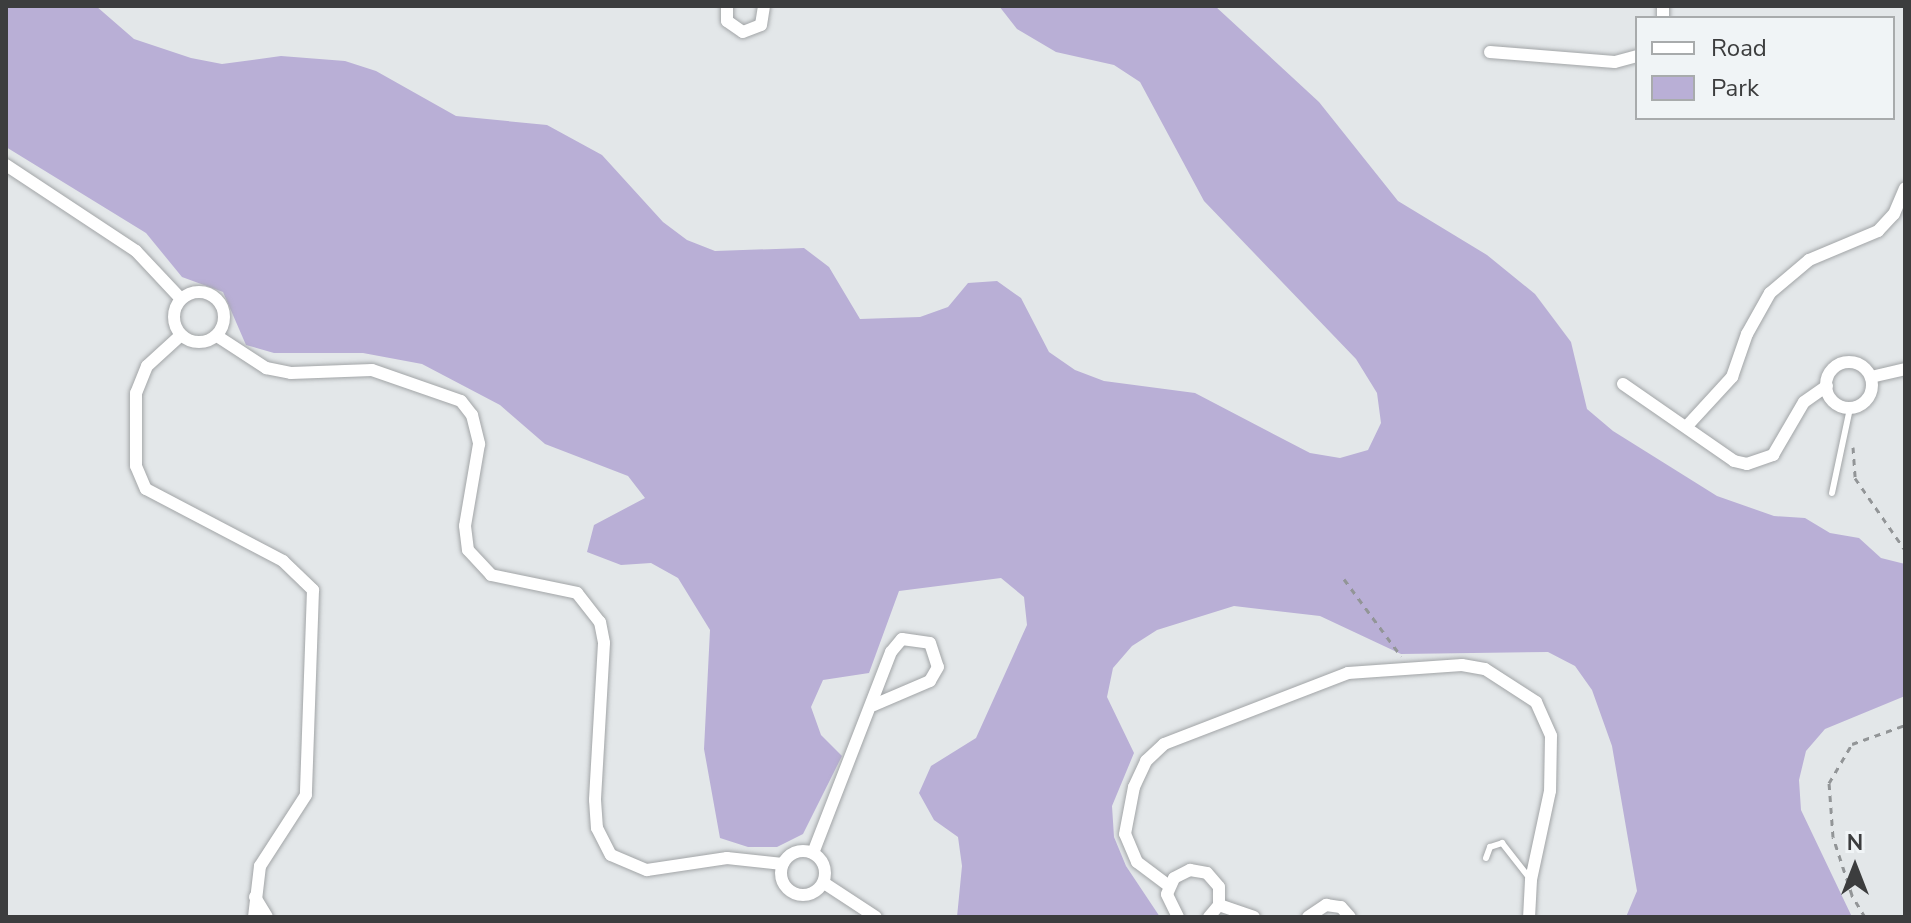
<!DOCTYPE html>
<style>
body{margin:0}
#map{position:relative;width:1911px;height:923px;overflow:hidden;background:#e3e7e9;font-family:"Nunito Sans",sans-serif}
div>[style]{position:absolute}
.green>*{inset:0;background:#b9afd6}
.path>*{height:3px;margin-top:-1.5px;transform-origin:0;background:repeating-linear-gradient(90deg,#929597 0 6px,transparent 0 12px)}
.roads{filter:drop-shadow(0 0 2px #a2a5a7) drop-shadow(0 0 2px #a2a5a7)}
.lane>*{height:6px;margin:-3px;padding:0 3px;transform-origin:3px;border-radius:3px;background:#fff}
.street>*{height:12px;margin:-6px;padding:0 6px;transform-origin:6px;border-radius:6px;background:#fff}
.street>.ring{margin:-6px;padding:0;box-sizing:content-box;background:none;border:12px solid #fff;border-radius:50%}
span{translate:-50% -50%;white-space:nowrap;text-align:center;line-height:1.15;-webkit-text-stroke:6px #f0f4f6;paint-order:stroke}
.frame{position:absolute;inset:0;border:8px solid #3c3d3e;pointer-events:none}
.legend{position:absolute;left:1635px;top:16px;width:260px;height:104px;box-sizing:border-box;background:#f0f4f6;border:2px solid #a8abac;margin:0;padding:10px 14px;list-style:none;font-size:24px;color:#3c3d3e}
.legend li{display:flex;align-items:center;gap:16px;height:40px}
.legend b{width:40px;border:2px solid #a8abac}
.north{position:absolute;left:1815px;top:827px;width:80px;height:80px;-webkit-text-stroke:6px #f0f4f6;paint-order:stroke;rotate:0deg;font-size:22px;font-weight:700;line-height:32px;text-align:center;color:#3c3d3e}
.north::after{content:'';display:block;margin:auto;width:28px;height:36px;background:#3c3d3e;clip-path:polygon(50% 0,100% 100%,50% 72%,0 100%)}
</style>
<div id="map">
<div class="green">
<div style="clip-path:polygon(6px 6px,96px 6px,134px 39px,191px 58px,222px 64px,281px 56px,345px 61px,376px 71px,456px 116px,547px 125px,602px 155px,663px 222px,687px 240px,715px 251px,804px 248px,829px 267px,860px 319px,920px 317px,948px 307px,968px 283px,997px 281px,1021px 298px,1049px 352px,1075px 370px,1104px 381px,1195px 393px,1310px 453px,1340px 458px,1368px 450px,1381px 423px,1377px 393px,1356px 359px,1204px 201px,1140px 82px,1114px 65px,1056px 52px,1017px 29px,999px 6px,1215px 6px,1319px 102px,1398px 201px,1487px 255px,1535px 294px,1571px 342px,1587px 409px,1613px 431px,1717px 496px,1774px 516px,1805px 518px,1830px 533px,1859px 538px,1881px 558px,1905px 564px,1905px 696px,1825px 729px,1806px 751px,1799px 780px,1801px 810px,1852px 917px,1626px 917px,1637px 891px,1612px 746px,1592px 690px,1575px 666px,1548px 652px,1401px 654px,1320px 616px,1234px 606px,1157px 630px,1132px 646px,1113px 668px,1107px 697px,1134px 753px,1112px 806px,1114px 837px,1126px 866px,1160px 917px,957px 917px,962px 866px,958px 837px,934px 820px,919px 793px,931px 766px,976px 738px,1027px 625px,1024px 597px,1001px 578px,899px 591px,869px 673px,823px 680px,811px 707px,821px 735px,842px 756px,803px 834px,777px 847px,748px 847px,720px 838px,704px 749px,710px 630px,678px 578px,651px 563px,621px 565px,587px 552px,594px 525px,645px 498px,628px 476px,545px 444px,500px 405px,422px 364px,363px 353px,274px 353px,246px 345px,223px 292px,182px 277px,146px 233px,6px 147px)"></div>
</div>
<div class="path">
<div style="left:1853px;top:447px;width:31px;rotate:86deg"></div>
<div style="left:1855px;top:478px;width:88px;rotate:55.2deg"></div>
<div style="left:1344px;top:579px;width:96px;rotate:53.5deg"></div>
<div style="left:1865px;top:917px;width:26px;rotate:-121deg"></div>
<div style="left:1852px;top:895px;width:61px;rotate:-108.1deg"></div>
<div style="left:1833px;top:837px;width:54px;rotate:-94.2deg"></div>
<div style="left:1829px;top:783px;width:45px;rotate:-59.5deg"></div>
<div style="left:1852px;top:744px;width:56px;rotate:-19.7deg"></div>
</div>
<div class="roads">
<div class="lane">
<div style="left:1832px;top:493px;width:87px;rotate:-78deg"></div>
<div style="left:1486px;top:858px;width:12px;rotate:-70deg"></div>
<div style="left:1490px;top:847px;width:13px;rotate:-18deg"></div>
<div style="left:1502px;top:843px;width:47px;rotate:51.9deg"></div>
</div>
<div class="street">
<div style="left:727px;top:6px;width:15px;rotate:90deg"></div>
<div style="left:727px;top:21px;width:19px;rotate:35deg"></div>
<div style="left:743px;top:32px;width:19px;rotate:-21deg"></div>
<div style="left:761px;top:25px;width:19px;rotate:-81deg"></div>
<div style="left:1663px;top:18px;width:12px;rotate:-90deg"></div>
<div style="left:1490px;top:52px;width:125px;rotate:4.6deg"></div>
<div style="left:1615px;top:62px;width:23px;rotate:-15deg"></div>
<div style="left:6px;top:165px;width:156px;rotate:33.5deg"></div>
<div style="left:136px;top:251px;width:66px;rotate:46.8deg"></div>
<div class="ring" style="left:174px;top:292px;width:38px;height:38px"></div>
<div style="left:181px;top:335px;width:46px;rotate:137.6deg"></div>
<div style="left:147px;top:366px;width:29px;rotate:112deg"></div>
<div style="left:136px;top:393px;width:73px;rotate:90deg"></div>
<div style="left:136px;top:466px;width:25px;rotate:67deg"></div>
<div style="left:146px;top:489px;width:155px;rotate:27.7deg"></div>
<div style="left:283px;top:561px;width:42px;rotate:44deg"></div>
<div style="left:313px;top:590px;width:205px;rotate:92deg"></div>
<div style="left:306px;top:795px;width:85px;rotate:122.9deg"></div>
<div style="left:260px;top:866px;width:51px;rotate:96.7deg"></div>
<div style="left:217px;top:336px;width:59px;rotate:33.1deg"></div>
<div style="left:266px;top:368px;width:25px;rotate:11deg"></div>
<div style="left:291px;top:373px;width:81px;rotate:-2.1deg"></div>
<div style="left:372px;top:370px;width:94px;rotate:19.2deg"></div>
<div style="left:461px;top:401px;width:18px;rotate:52deg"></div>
<div style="left:472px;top:415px;width:30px;rotate:76deg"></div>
<div style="left:479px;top:444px;width:83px;rotate:99.7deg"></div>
<div style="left:465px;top:526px;width:24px;rotate:83deg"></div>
<div style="left:468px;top:550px;width:34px;rotate:47deg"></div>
<div style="left:491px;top:575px;width:88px;rotate:11.8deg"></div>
<div style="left:577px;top:593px;width:37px;rotate:52deg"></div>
<div style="left:600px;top:622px;width:21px;rotate:79deg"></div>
<div style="left:604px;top:643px;width:157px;rotate:93.3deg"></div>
<div style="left:595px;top:800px;width:28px;rotate:86deg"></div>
<div style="left:597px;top:828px;width:30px;rotate:63deg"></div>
<div style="left:611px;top:855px;width:39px;rotate:23deg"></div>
<div style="left:647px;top:870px;width:81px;rotate:-8.5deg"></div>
<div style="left:727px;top:858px;width:56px;rotate:6.1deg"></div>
<div class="ring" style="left:1826px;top:362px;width:34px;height:34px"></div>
<div style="left:1871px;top:377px;width:35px;rotate:-13deg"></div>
<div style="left:1623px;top:384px;width:135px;rotate:34.7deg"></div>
<div style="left:1734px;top:461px;width:13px;rotate:13deg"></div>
<div style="left:1747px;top:464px;width:28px;rotate:-19deg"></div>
<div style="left:1773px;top:455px;width:61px;rotate:-59.7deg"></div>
<div style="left:1804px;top:402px;width:28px;rotate:-35deg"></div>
<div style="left:1687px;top:426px;width:67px;rotate:-47.4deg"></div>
<div style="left:1732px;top:377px;width:46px;rotate:-70.8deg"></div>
<div style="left:1747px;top:334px;width:47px;rotate:-60.7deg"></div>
<div style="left:1770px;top:293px;width:51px;rotate:-40.2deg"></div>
<div style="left:1809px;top:260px;width:75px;rotate:-22.8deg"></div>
<div style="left:1878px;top:231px;width:23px;rotate:-47deg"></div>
<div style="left:1894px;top:214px;width:28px;rotate:-67deg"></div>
<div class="ring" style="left:781px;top:851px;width:32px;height:32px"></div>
<div style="left:813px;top:853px;width:216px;rotate:-68.8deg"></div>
<div style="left:891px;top:652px;width:17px;rotate:-50deg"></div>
<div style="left:902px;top:639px;width:28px;rotate:8deg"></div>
<div style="left:930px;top:643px;width:25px;rotate:72deg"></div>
<div style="left:938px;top:667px;width:16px;rotate:120deg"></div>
<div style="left:930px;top:681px;width:61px;rotate:156.8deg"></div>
<div style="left:824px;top:883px;width:62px;rotate:33.2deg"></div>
<div style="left:1169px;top:886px;width:40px;rotate:-143deg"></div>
<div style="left:1137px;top:862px;width:30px;rotate:-113deg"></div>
<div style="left:1125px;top:834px;width:48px;rotate:-79.2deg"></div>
<div style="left:1134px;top:787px;width:29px;rotate:-65deg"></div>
<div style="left:1146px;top:761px;width:25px;rotate:-43deg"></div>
<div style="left:1164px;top:744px;width:197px;rotate:-21.1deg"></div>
<div style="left:1348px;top:673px;width:114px;rotate:-4deg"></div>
<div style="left:1462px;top:665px;width:23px;rotate:10deg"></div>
<div style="left:1485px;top:669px;width:61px;rotate:32.9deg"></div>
<div style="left:1536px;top:702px;width:37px;rotate:66deg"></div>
<div style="left:1551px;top:736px;width:55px;rotate:91deg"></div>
<div style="left:1550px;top:791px;width:91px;rotate:102.1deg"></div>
<div style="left:1531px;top:880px;width:37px;rotate:93deg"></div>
<div style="left:255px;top:897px;width:23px;rotate:59deg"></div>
<div style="left:1219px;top:905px;width:37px;rotate:19deg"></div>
<div style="left:1178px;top:917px;width:25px;rotate:-116deg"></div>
<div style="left:1167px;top:894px;width:17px;rotate:-66deg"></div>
<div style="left:1174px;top:878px;width:18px;rotate:-27deg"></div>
<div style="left:1190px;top:870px;width:17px;rotate:10deg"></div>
<div style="left:1207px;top:873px;width:18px;rotate:49deg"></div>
<div style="left:1219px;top:887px;width:18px;rotate:90deg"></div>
<div style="left:1219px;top:905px;width:16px;rotate:130deg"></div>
<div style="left:1308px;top:917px;width:22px;rotate:-34deg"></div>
<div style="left:1326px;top:905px;width:15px;rotate:8deg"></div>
<div style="left:1341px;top:907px;width:13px;rotate:48deg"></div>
</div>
</div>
<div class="frame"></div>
<ul class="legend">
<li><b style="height:10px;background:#fff"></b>Road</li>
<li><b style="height:22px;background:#b9afd6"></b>Park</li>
</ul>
<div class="north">N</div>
</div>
